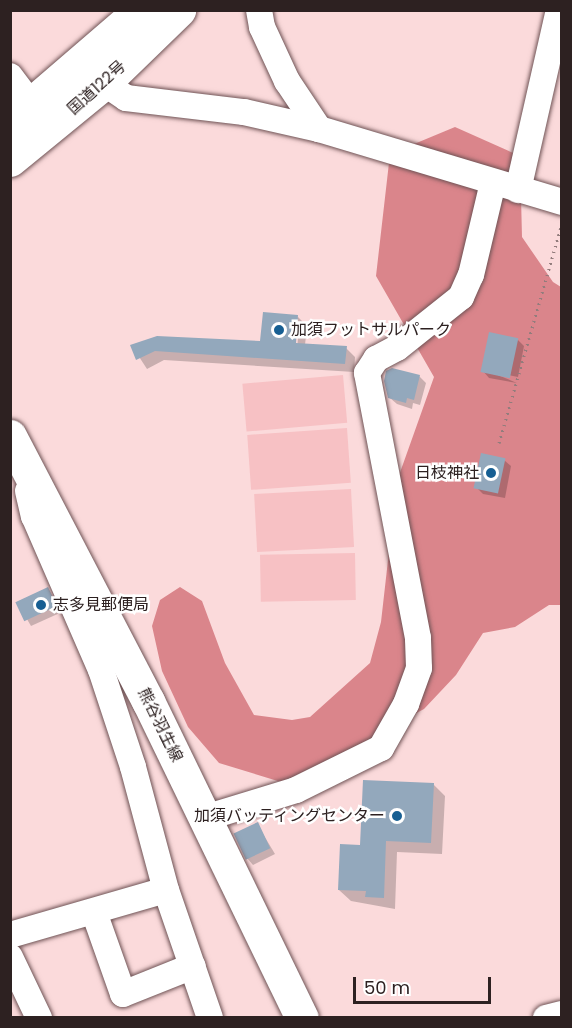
<!DOCTYPE html>
<meta charset="utf-8">
<style>
body{margin:0}
#map{position:relative;width:572px;height:1028px;overflow:hidden;background:#fbdadb;font-family:Poppins,"Noto Sans JP",sans-serif}
div>[style]{position:absolute}
.green>*{inset:0;background:#f7c1c4;transform-origin:0 0}
.forest>*{inset:0;background:#da858b}
.shadow>*{inset:0;background:#0003}
.building>*{inset:0;background:#93a8bc;transform-origin:0 0}
.path>*{height:3px;margin-top:-1.5px;transform-origin:0;background:repeating-linear-gradient(90deg,#927c7c 0 1.5px,transparent 0 6px)}
.roads{filter:drop-shadow(0 0 2px #6f5355) drop-shadow(0 0 2px #6f5355)}
.minor>*{height:26px;margin:-13px;padding:0 13px;transform-origin:13px;border-radius:13px;background:#fff}
.major>*{height:33px;margin:-16.5px;padding:0 16.5px;transform-origin:16.5px;border-radius:16.5px;background:#fff}
.highway>*{height:33px;margin:-16.5px;padding:0 16.5px;transform-origin:16.5px;border-radius:16.5px;background:#fff}
.dots>*{width:16px;height:16px;translate:-50% -50%;box-sizing:border-box;border:3px solid #fff;border-radius:50%}
span{translate:-50% -50%;white-space:nowrap;text-align:center;line-height:1.15;-webkit-text-stroke:5px #fff;paint-order:stroke}
.street-label{font-size:16px;color:#2d2121}
.poi-label{font-size:16px;color:#2d2121}
.left{translate:0 -50%;text-align:left}
.right{translate:-100% -50%;text-align:right}
.frame{position:absolute;inset:0;border:12px solid #2d2121;pointer-events:none}
.scale{position:absolute;left:353px;top:977px;width:138px;height:27px;box-sizing:border-box;border:3px solid #2d2121;border-top:0;padding-left:8px;font-size:18px;line-height:21px;white-space:nowrap;color:#2d2121;-webkit-text-stroke:4px #fff;paint-order:stroke}
</style>
<div id="map">
<div class="green">
<div style="left:343px;top:375px;width:48px;height:101px;rotate:85deg"></div>
<div style="left:347px;top:428px;width:55px;height:100px;rotate:86deg"></div>
<div style="left:351px;top:489px;width:58px;height:97px;rotate:87deg"></div>
<div style="left:355px;top:553px;width:47px;height:95px;rotate:89deg"></div>
</div>
<div class="forest">
<div style="clip-path:polygon(455px 127px,520px 156px,522px 237px,553px 282px,561px 287px,561px 605px,549px 605px,515px 627px,483px 633px,456px 675px,424px 709px,390px 727px,369px 755px,281px 782px,219px 763px,188px 727px,162px 671px,152px 626px,160px 600px,180px 587px,202px 601px,225px 663px,254px 715px,292px 720px,310px 717px,370px 663px,381px 622px,397px 481px,434px 377px,376px 276px,390px 154px)"></div>
</div>
<div class="shadow">
<div style="clip-path:polygon(evenodd,298px 317px,307px 326px,305px 345px,346px 348px,355px 357px,354px 372px,164px 360px,147px 369px,132px 346px,262px 343px,298px 317px,296px 323px,299px 323px,297px 351px,294px 351px,296px 323px)"></div>
<div style="clip-path:polygon(517px 339px,524px 346px,518px 377px,488px 371px,517px 383px,489px 378px,483px 371px)"></div>
<div style="clip-path:polygon(419px 376px,426px 383px,420px 405px,413px 403px,412px 409px,397px 404px,390px 398px)"></div>
<div style="clip-path:polygon(504px 460px,511px 466px,505px 498px,483px 494px,476px 487px)"></div>
<div style="clip-path:polygon(48px 588px,62px 612px,31px 626px,17px 602px)"></div>
<div style="clip-path:polygon(433px 784px,445px 796px,442px 854px,397px 852px,395px 909px,351px 901px,339px 890px,361px 847px)"></div>
<div style="clip-path:polygon(257px 824px,275px 854px,253px 865px,247px 858px)"></div>
</div>
<div class="building">
<div style="clip-path:polygon(263px 312px,298px 315px,296px 343px,347px 346px,345px 364px,155px 351px,136px 360px,130px 345px,157px 336px,260px 341px)"></div>
<div style="left:489px;top:332px;width:30px;height:41px;rotate:12deg"></div>
<div style="clip-path:polygon(392px 368px,420px 375px,414px 400px,407px 398px,406px 403px,388px 398px,384px 381px,386px 371px)"></div>
<div style="left:481px;top:453px;width:25px;height:36px;rotate:12deg"></div>
<div style="left:48px;top:587px;width:21px;height:36px;rotate:65deg"></div>
<div style="clip-path:polygon(363px 780px,434px 783px,431px 843px,386px 841px,384px 898px,365px 897px,366px 891px,338px 890px,340px 844px,360px 845px)"></div>
<div style="left:258px;top:822px;width:29px;height:27px;rotate:65deg"></div>
</div>
<div class="path">
<div style="left:499px;top:443px;width:228px;rotate:-74deg"></div>
</div>
<div class="roads">
<div class="minor">
<div style="left:259px;top:10px;width:17px;rotate:80deg"></div>
<div style="left:262px;top:27px;width:60px;rotate:65.2deg"></div>
<div style="left:287px;top:81px;width:58px;rotate:56.3deg"></div>
<div style="left:10px;top:76px;width:36px;rotate:53deg"></div>
<div style="left:104px;top:83px;width:27px;rotate:34deg"></div>
<div style="left:126px;top:98px;width:119px;rotate:6.8deg"></div>
<div style="left:244px;top:112px;width:77px;rotate:12.8deg"></div>
<div style="left:319px;top:129px;width:254px;rotate:16.7deg"></div>
<div style="left:518px;top:190px;width:185px;rotate:-77.2deg"></div>
<div style="left:28px;top:491px;width:26px;rotate:77deg"></div>
<div style="left:34px;top:516px;width:168px;rotate:66.5deg"></div>
<div style="left:101px;top:670px;width:102px;rotate:71.7deg"></div>
<div style="left:133px;top:767px;width:127px;rotate:75deg"></div>
<div style="left:166px;top:890px;width:135px;rotate:71deg"></div>
<div style="left:205px;top:818px;width:95px;rotate:-17.1deg"></div>
<div style="left:296px;top:790px;width:95px;rotate:-26.3deg"></div>
<div style="left:381px;top:748px;width:51px;rotate:-60.4deg"></div>
<div style="left:406px;top:704px;width:38px;rotate:-70deg"></div>
<div style="left:419px;top:668px;width:30px;rotate:-92deg"></div>
<div style="left:418px;top:638px;width:270px;rotate:-100.9deg"></div>
<div style="left:367px;top:373px;width:17px;rotate:-57deg"></div>
<div style="left:376px;top:359px;width:24px;rotate:-28deg"></div>
<div style="left:397px;top:348px;width:82px;rotate:-38.6deg"></div>
<div style="left:461px;top:297px;width:24px;rotate:-66deg"></div>
<div style="left:471px;top:275px;width:95px;rotate:-76.6deg"></div>
<div style="left:94px;top:912px;width:87px;rotate:70.5deg"></div>
<div style="left:123px;top:994px;width:75px;rotate:-21.8deg"></div>
<div style="left:10px;top:935px;width:162px;rotate:-16.1deg"></div>
<div style="left:10px;top:957px;width:68px;rotate:64.6deg"></div>
<div style="left:546px;top:1018px;width:16px;rotate:-14deg"></div>
</div>
<div class="major">
<div style="left:10px;top:436px;width:299px;rotate:62.5deg"></div>
<div style="left:148px;top:701px;width:352px;rotate:64.1deg"></div>
</div>
<div class="highway">
<div style="left:10px;top:122px;width:172px;rotate:-40.7deg"></div>
<div style="left:10px;top:160px;width:122px;rotate:-39.3deg"></div>
<div style="left:104px;top:83px;width:105px;rotate:-44.2deg"></div>
</div>
</div>
<div class="dots">
<div style="left:279px;top:330px;background:#175f93"></div>
<div style="left:491px;top:473px;background:#175f93"></div>
<div style="left:41px;top:605px;background:#175f93"></div>
<div style="left:397px;top:816px;background:#175f93"></div>
</div>
<div class="street-label">
<span style="left:97px;top:88px;rotate:-42deg">国道122号</span>
<span style="left:160px;top:725px;rotate:64deg">熊谷羽生線</span>
</div>
<div class="poi-label">
<span class="left" style="left:291px;top:330px">加須フットサルパーク</span>
<span class="right" style="left:479px;top:473px">日枝神社</span>
<span class="left" style="left:53px;top:605px">志多見郵便局</span>
<span class="right" style="left:385px;top:816px">加須バッティングセンター</span>
</div>
<div class="frame"></div>
<div class="scale">50 m</div>
</div>
